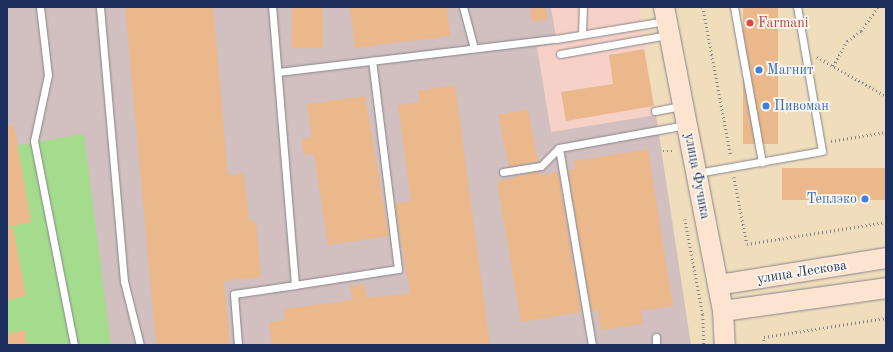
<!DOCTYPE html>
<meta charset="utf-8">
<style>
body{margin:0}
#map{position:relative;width:893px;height:352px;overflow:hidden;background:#efddbb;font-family:"Old Standard TT",serif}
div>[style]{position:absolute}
.built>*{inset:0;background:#f7d1c7}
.industrial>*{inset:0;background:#d2bfc0}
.green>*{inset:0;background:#a4db8c}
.building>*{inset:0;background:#eab88b;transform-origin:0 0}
.path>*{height:2.5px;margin-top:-1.25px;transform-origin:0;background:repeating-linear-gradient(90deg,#85868c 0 1px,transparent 0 4px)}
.roads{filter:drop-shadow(0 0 1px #85868c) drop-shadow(0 0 1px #85868c)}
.lane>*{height:7px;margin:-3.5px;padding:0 3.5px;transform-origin:3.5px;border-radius:3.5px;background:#fff}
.secondary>*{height:20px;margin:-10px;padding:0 10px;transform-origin:10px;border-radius:10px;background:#fde4d1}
.dots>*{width:11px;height:11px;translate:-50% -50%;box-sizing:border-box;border:2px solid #fbf7ec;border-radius:50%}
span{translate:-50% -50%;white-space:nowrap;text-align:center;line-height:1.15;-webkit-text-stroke:3.5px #fbf7ec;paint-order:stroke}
.health-label{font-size:14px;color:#be3a42}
.left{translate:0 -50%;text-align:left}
.shop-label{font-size:14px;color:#366cbe}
.right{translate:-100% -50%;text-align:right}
.street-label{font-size:14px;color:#1b2f5e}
.frame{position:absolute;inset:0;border:8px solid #1b2f5e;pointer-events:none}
</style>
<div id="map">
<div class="built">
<div style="clip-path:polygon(551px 7px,639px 7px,656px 115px,551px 132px,537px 46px,557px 43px)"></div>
</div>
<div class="industrial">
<div style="clip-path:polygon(7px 7px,551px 7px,557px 43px,537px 47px,551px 132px,656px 115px,691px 345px,7px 345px)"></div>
</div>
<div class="green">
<div style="clip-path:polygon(84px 134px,111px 345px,7px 345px,7px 147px)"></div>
</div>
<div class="building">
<div style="clip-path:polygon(125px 7px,213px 7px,228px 175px,244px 173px,249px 221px,256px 221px,261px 277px,224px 281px,230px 345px,156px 345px)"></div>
<div style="left:292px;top:7px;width:31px;height:41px"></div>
<div style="clip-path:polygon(350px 7px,447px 7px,450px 36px,355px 48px)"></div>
<div style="clip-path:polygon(530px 7px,545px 7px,548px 19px,532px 22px)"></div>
<div style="left:743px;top:7px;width:35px;height:137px"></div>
<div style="clip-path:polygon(644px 49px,654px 106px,566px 121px,561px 92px,613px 84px,609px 55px)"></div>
<div style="clip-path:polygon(455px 85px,490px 345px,272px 345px,269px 322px,285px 320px,284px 309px,352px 300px,350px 286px,365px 284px,367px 298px,410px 293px,395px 204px,411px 201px,398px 105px,420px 102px,418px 91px)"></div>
<div style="clip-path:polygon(365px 96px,389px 236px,328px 245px,314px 154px,304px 155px,302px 139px,312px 137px,307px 104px)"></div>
<div style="left:528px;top:109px;width:53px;height:30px;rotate:79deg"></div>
<div style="clip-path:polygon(14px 125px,31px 222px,7px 227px,7px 126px)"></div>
<div style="clip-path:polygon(648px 149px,673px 306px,641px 311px,643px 324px,601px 330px,598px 310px,591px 311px,568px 170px,575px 169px,574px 161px)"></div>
<div style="left:886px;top:168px;width:32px;height:104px;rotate:90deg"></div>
<div style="clip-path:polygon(539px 171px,540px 175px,558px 172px,581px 312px,521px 322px,497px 182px)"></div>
<div style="clip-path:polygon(13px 228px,26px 296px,7px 300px,7px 229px)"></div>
<div style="clip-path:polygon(25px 330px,27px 345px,7px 345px,7px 334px)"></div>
</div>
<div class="path">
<div style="left:703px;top:7px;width:152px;rotate:79.4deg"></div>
<div style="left:817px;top:57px;width:79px;rotate:29.5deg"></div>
<div style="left:833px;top:66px;width:29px;rotate:-61deg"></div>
<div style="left:847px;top:41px;width:17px;rotate:-36deg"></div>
<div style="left:861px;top:31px;width:29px;rotate:-55deg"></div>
<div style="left:831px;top:141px;width:56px;rotate:-9.3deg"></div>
<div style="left:663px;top:151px;width:10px"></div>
<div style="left:734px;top:177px;width:68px;rotate:79deg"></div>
<div style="left:747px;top:244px;width:141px;rotate:-9deg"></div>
<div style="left:685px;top:219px;width:98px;rotate:79.4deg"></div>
<div style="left:703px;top:315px;width:30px;rotate:88deg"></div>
<div style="left:763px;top:345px;width:8px;rotate:-83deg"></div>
<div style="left:764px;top:337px;width:123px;rotate:-8.9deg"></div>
</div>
<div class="roads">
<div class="lane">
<div style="left:40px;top:7px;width:68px;rotate:83.3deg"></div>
<div style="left:48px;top:75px;width:67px;rotate:102deg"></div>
<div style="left:34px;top:141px;width:208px;rotate:78.9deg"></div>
<div style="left:100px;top:7px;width:275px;rotate:85deg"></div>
<div style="left:124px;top:281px;width:66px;rotate:76deg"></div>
<div style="left:463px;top:7px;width:42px;rotate:75deg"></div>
<div style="left:734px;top:7px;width:158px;rotate:79.8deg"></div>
<div style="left:582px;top:34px;width:27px;rotate:-88deg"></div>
<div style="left:560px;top:54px;width:110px;rotate:-10deg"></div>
<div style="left:278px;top:72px;width:280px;rotate:-6.8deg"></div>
<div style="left:556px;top:39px;width:111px;rotate:-9.3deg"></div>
<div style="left:655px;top:111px;width:26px;rotate:-11deg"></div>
<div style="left:559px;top:148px;width:200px;rotate:80.5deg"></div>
<div style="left:503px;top:172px;width:38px;rotate:-9deg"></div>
<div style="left:541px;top:166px;width:25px;rotate:-45deg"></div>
<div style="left:559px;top:148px;width:129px;rotate:-10.3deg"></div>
<div style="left:697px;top:173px;width:127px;rotate:-10deg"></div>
<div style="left:822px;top:151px;width:146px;rotate:-99.8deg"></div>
<div style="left:295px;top:285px;width:104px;rotate:-8.8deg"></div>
<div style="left:398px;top:269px;width:210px;rotate:-97.1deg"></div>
<div style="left:656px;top:337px;width:8px;rotate:90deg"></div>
<div style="left:238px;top:345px;width:51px;rotate:-94.5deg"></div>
<div style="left:234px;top:294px;width:62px;rotate:-8.4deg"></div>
<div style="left:295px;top:285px;width:279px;rotate:-94.7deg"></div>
</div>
<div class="secondary">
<div style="left:664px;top:7px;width:310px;rotate:79deg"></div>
<div style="left:723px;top:311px;width:34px;rotate:87deg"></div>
<div style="left:718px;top:285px;width:170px;rotate:-9.1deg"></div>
<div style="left:723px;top:311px;width:165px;rotate:-8deg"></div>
</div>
</div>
<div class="dots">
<div style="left:750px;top:23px;background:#e0444e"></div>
<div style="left:759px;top:70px;background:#3f7fe0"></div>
<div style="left:766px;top:106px;background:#3f7fe0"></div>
<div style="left:865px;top:199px;background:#3f7fe0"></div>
</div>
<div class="health-label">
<span class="left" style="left:758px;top:23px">Farmani</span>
</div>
<div class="shop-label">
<span class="left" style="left:767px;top:70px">Магнит</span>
<span class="left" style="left:774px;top:106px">Пивоман</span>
<span class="right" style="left:857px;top:199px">Теплэко</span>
</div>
<div class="street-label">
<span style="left:697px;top:176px;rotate:79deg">улица Фучика</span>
<span style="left:802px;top:272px;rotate:-9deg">улица Лескова</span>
</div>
<div class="frame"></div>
</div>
